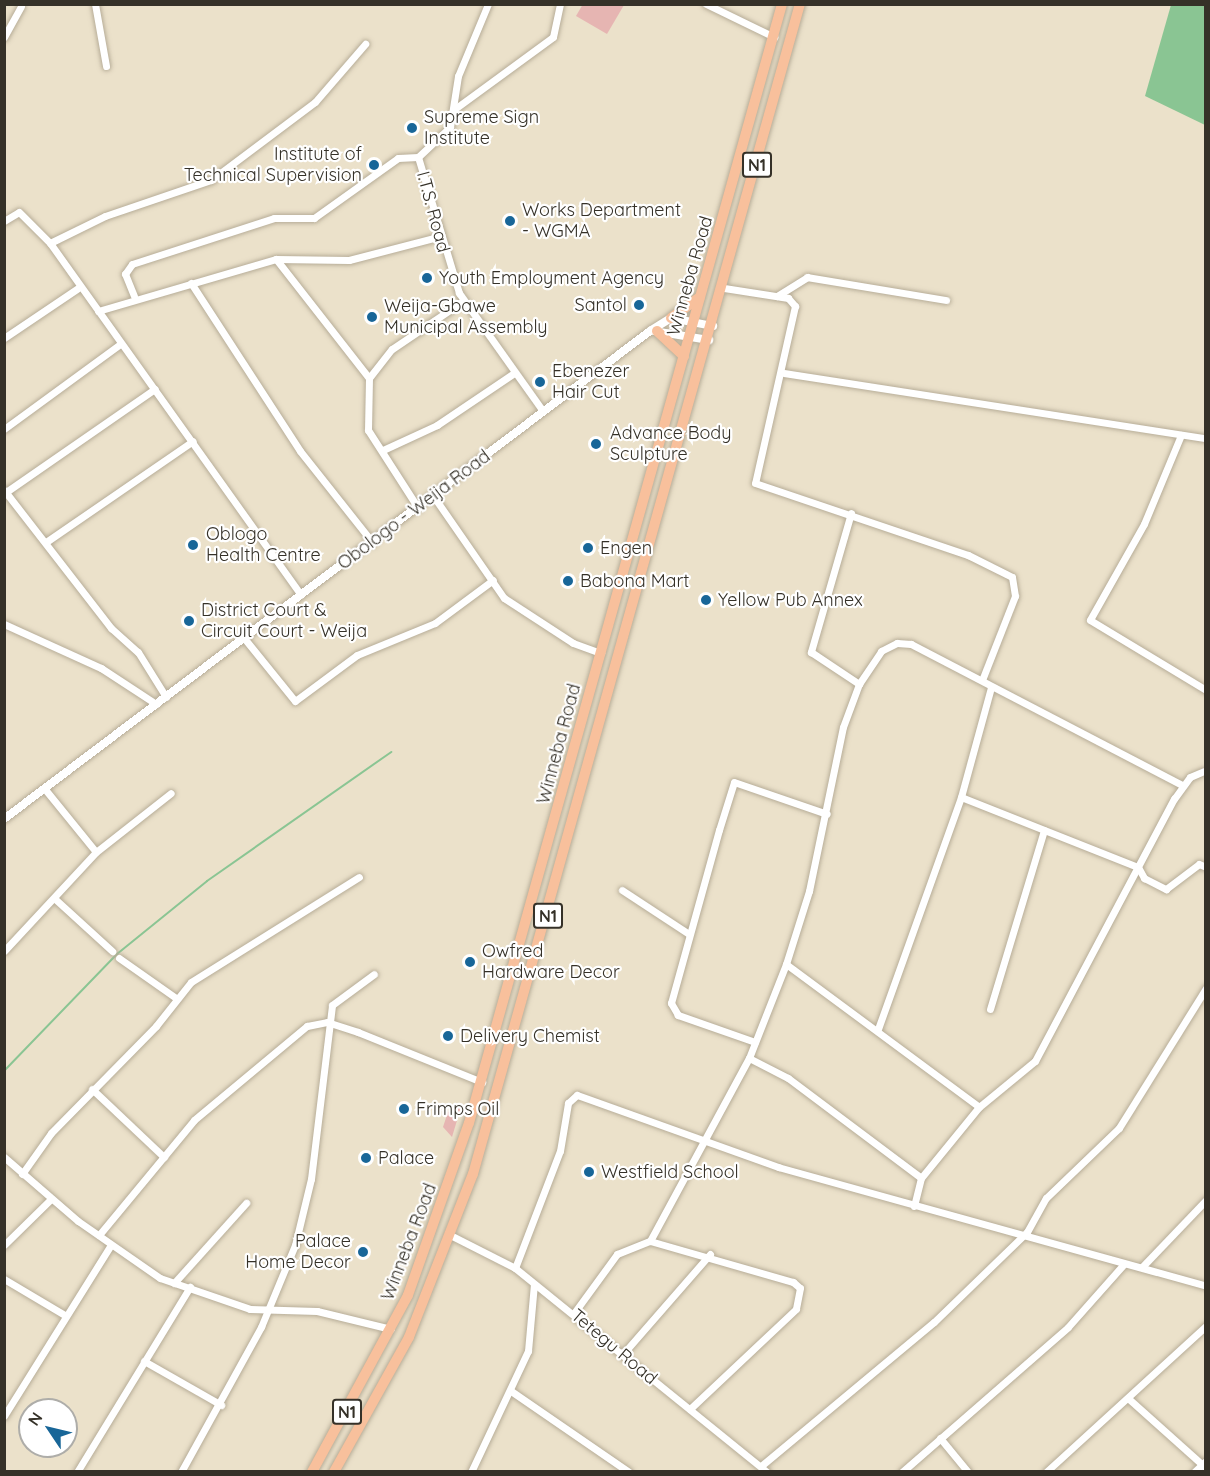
<!DOCTYPE html>
<style>
body{margin:0}
#map{position:relative;width:1210px;height:1476px;overflow:hidden;background:#ebe1ca;font-family:Quicksand,sans-serif}
div>[style]{position:absolute}
.green>*{inset:0;background:#e6b5b2}
.water>*{inset:0;background:#8ac593}
.stream>*{height:2px;margin:-1px;padding:0 1px;transform-origin:1px;border-radius:1px;background:#8ac593}
.roads{filter:drop-shadow(0 0 2px #b7ad98) drop-shadow(0 0 2px #b7ad98)}
.minor>*{height:7px;margin:-3.5px;padding:0 3.5px;transform-origin:3.5px;border-radius:3.5px;background:#fff}
.tertiary>*{height:8px;margin:-4px;padding:0 4px;transform-origin:4px;border-radius:4px;background:#fff}
.trunk>*{height:10px;margin:-5px;padding:0 5px;transform-origin:5px;border-radius:5px;background:#f8c09c}
.dots>*{width:16px;height:16px;translate:-50% -50%;box-sizing:border-box;border:3px solid #fff;border-radius:50%}
span{translate:-50% -50%;white-space:nowrap;text-align:center;line-height:1.15;-webkit-text-stroke:4.5px #fff;paint-order:stroke}
.shield-label span{padding:2px 4px;background:#fff;border:2px solid;border-radius:4px;-webkit-text-stroke-width:0}
.shield-label{font-size:16px;color:#353128;font-weight:700}
.poi-label{font-size:18px;color:#353128}
.left{translate:0 -50%;text-align:left}
.right{translate:-100% -50%;text-align:right}
.street-label{font-size:18px;color:#353128}
.frame{position:absolute;inset:0;border:6px solid #353128;pointer-events:none}
.north{position:absolute;left:18px;top:1398px;width:60px;height:60px;box-sizing:border-box;background:#fff;border:2px solid #aeada9;border-radius:50%;rotate:305deg;font-size:16px;font-weight:700;line-height:24px;text-align:center;color:#353128}
.north::after{content:'';display:block;margin:auto;width:21px;height:27px;background:#186698;clip-path:polygon(50% 0,100% 100%,50% 72%,0 100%)}
</style>
<div id="map">
<div class="green">
<div style="clip-path:polygon(583px 4px,624px 4px,624px 5px,607px 34px,576px 16px)"></div>
<div style="clip-path:polygon(461px 1107px,452px 1137px,443px 1127px,448px 1112px)"></div>
</div>
<div class="water">
<div style="clip-path:polygon(1171px 5px,1205px 5px,1205px 125px,1145px 96px)"></div>
</div>
<div class="stream">
<div style="left:4px;top:1071px;width:163px;rotate:-46deg"></div>
<div style="left:117px;top:954px;width:116px;rotate:-39deg"></div>
<div style="left:207px;top:881px;width:225px;rotate:-35deg"></div>
</div>
<div class="roads">
<div class="minor">
<div style="left:95px;top:4px;width:63px;rotate:79.9deg"></div>
<div style="left:488px;top:4px;width:78px;rotate:112.6deg"></div>
<div style="left:458px;top:76px;width:52px;rotate:98.9deg"></div>
<div style="left:450px;top:127px;width:44px;rotate:136.8deg"></div>
<div style="left:418px;top:157px;width:142px;rotate:73.2deg"></div>
<div style="left:459px;top:293px;width:145px;rotate:54.6deg"></div>
<div style="left:706px;top:4px;width:76px;rotate:25.9deg"></div>
<div style="left:4px;top:37px;width:35px;rotate:-61deg"></div>
<div style="left:456px;top:108px;width:120px;rotate:-36.2deg"></div>
<div style="left:553px;top:37px;width:34px;rotate:-78deg"></div>
<div style="left:4px;top:221px;width:17px;rotate:-31deg"></div>
<div style="left:19px;top:212px;width:44px;rotate:45deg"></div>
<div style="left:50px;top:243px;width:432px;rotate:54.5deg"></div>
<div style="left:50px;top:243px;width:61px;rotate:-26.1deg"></div>
<div style="left:105px;top:216px;width:112px;rotate:-18.8deg"></div>
<div style="left:211px;top:180px;width:130px;rotate:-36.9deg"></div>
<div style="left:315px;top:102px;width:77px;rotate:-49.2deg"></div>
<div style="left:276px;top:259px;width:151px;rotate:52deg"></div>
<div style="left:369px;top:378px;width:52px;rotate:91.1deg"></div>
<div style="left:368px;top:430px;width:93px;rotate:57.3deg"></div>
<div style="left:191px;top:283px;width:200px;rotate:57deg"></div>
<div style="left:300px;top:451px;width:117px;rotate:51.6deg"></div>
<div style="left:724px;top:288px;width:65px;rotate:8.9deg"></div>
<div style="left:788px;top:298px;width:11px;rotate:49deg"></div>
<div style="left:795px;top:306px;width:181px;rotate:102.7deg"></div>
<div style="left:755px;top:483px;width:225px;rotate:18.7deg"></div>
<div style="left:968px;top:555px;width:49px;rotate:26.6deg"></div>
<div style="left:1012px;top:577px;width:19px;rotate:81deg"></div>
<div style="left:1015px;top:596px;width:90px;rotate:111.4deg"></div>
<div style="left:134px;top:296px;width:24px;rotate:-112deg"></div>
<div style="left:125px;top:274px;width:12px;rotate:-55deg"></div>
<div style="left:132px;top:264px;width:149px;rotate:-17.9deg"></div>
<div style="left:274px;top:218px;width:40px"></div>
<div style="left:314px;top:218px;width:103px;rotate:-35.5deg"></div>
<div style="left:398px;top:158px;width:20px;rotate:-3deg"></div>
<div style="left:777px;top:296px;width:36px;rotate:-32deg"></div>
<div style="left:807px;top:277px;width:141px;rotate:9.4deg"></div>
<div style="left:98px;top:311px;width:185px;rotate:-16.3deg"></div>
<div style="left:276px;top:259px;width:73px;rotate:0.8deg"></div>
<div style="left:349px;top:260px;width:92px;rotate:-14.5deg"></div>
<div style="left:4px;top:338px;width:89px;rotate:-34deg"></div>
<div style="left:784px;top:373px;width:427px;rotate:8.8deg"></div>
<div style="left:369px;top:378px;width:37px;rotate:-52deg"></div>
<div style="left:392px;top:349px;width:86px;rotate:-34.1deg"></div>
<div style="left:4px;top:429px;width:144px;rotate:-36.2deg"></div>
<div style="left:1181px;top:435px;width:96px;rotate:112.6deg"></div>
<div style="left:1144px;top:524px;width:110px;rotate:119.4deg"></div>
<div style="left:1090px;top:620px;width:135px;rotate:31.1deg"></div>
<div style="left:383px;top:450px;width:60px;rotate:-24.8deg"></div>
<div style="left:437px;top:425px;width:93px;rotate:-34deg"></div>
<div style="left:4px;top:490px;width:175px;rotate:52.2deg"></div>
<div style="left:111px;top:628px;width:36px;rotate:42deg"></div>
<div style="left:138px;top:652px;width:53px;rotate:58.1deg"></div>
<div style="left:6px;top:492px;width:181px;rotate:-34.7deg"></div>
<div style="left:434px;top:497px;width:123px;rotate:55.3deg"></div>
<div style="left:504px;top:598px;width:82px;rotate:33.1deg"></div>
<div style="left:573px;top:643px;width:30px;rotate:20deg"></div>
<div style="left:851px;top:513px;width:145px;rotate:106.1deg"></div>
<div style="left:811px;top:652px;width:58px;rotate:33.7deg"></div>
<div style="left:46px;top:542px;width:178px;rotate:-34.5deg"></div>
<div style="left:4px;top:624px;width:107px;rotate:24.4deg"></div>
<div style="left:101px;top:668px;width:66px;rotate:33.2deg"></div>
<div style="left:244px;top:638px;width:81px;rotate:51deg"></div>
<div style="left:295px;top:701px;width:77px;rotate:-36.6deg"></div>
<div style="left:357px;top:655px;width:84px;rotate:-22.3deg"></div>
<div style="left:435px;top:623px;width:72px;rotate:-36.6deg"></div>
<div style="left:44px;top:788px;width:82px;rotate:50.9deg"></div>
<div style="left:961px;top:797px;width:190px;rotate:21.6deg"></div>
<div style="left:1138px;top:867px;width:13px;rotate:61deg"></div>
<div style="left:1144px;top:878px;width:25px;rotate:27deg"></div>
<div style="left:1166px;top:889px;width:41px;rotate:-37.1deg"></div>
<div style="left:1199px;top:864px;width:8px;rotate:23deg"></div>
<div style="left:622px;top:890px;width:80px;rotate:33.3deg"></div>
<div style="left:54px;top:898px;width:79px;rotate:42.4deg"></div>
<div style="left:4px;top:951px;width:135px;rotate:-47.1deg"></div>
<div style="left:96px;top:852px;width:95px;rotate:-38.2deg"></div>
<div style="left:119px;top:958px;width:70px;rotate:35.1deg"></div>
<div style="left:786px;top:964px;width:240px;rotate:36.5deg"></div>
<div style="left:990px;top:1009px;width:187px;rotate:-73.2deg"></div>
<div style="left:878px;top:1029px;width:246px;rotate:-70.3deg"></div>
<div style="left:961px;top:797px;width:114px;rotate:-74.7deg"></div>
<div style="left:755px;top:1042px;width:82px;rotate:-160.7deg"></div>
<div style="left:678px;top:1015px;width:14px;rotate:-120deg"></div>
<div style="left:671px;top:1003px;width:180px;rotate:-74.5deg"></div>
<div style="left:719px;top:830px;width:50px;rotate:-72.6deg"></div>
<div style="left:734px;top:782px;width:98px;rotate:19deg"></div>
<div style="left:749px;top:1058px;width:44px;rotate:27.1deg"></div>
<div style="left:788px;top:1078px;width:166px;rotate:36.9deg"></div>
<div style="left:92px;top:1089px;width:99px;rotate:43.4deg"></div>
<div style="left:4px;top:1157px;width:98px;rotate:40.9deg"></div>
<div style="left:78px;top:1221px;width:100px;rotate:34.8deg"></div>
<div style="left:160px;top:1278px;width:95px;rotate:19deg"></div>
<div style="left:250px;top:1309px;width:67px;rotate:1.7deg"></div>
<div style="left:317px;top:1311px;width:76px;rotate:13.7deg"></div>
<div style="left:22px;top:1174px;width:50px;rotate:-54.7deg"></div>
<div style="left:51px;top:1133px;width:150px;rotate:-45.5deg"></div>
<div style="left:156px;top:1026px;width:56px;rotate:-51.5deg"></div>
<div style="left:191px;top:982px;width:198px;rotate:-32deg"></div>
<div style="left:914px;top:1206px;width:29px;rotate:-76deg"></div>
<div style="left:921px;top:1178px;width:92px;rotate:-50.8deg"></div>
<div style="left:979px;top:1107px;width:72px;rotate:-39.4deg"></div>
<div style="left:1035px;top:1061px;width:297px;rotate:-62.1deg"></div>
<div style="left:1174px;top:799px;width:27px;rotate:-54deg"></div>
<div style="left:1190px;top:777px;width:15px;rotate:-23deg"></div>
<div style="left:99px;top:1235px;width:149px;rotate:-50.4deg"></div>
<div style="left:194px;top:1120px;width:147px;rotate:-39.8deg"></div>
<div style="left:307px;top:1026px;width:20px;rotate:-11deg"></div>
<div style="left:327px;top:1022px;width:33px;rotate:18deg"></div>
<div style="left:358px;top:1032px;width:134px;rotate:22deg"></div>
<div style="left:452px;top:1236px;width:71px;rotate:26.9deg"></div>
<div style="left:515px;top:1268px;width:324px;rotate:39deg"></div>
<div style="left:650px;top:1241px;width:208px;rotate:-61.6deg"></div>
<div style="left:749px;top:1058px;width:101px;rotate:-68.5deg"></div>
<div style="left:786px;top:964px;width:77px;rotate:-72.5deg"></div>
<div style="left:809px;top:891px;width:167px;rotate:-78.3deg"></div>
<div style="left:843px;top:727px;width:46px;rotate:-69.6deg"></div>
<div style="left:859px;top:684px;width:40px;rotate:-56deg"></div>
<div style="left:881px;top:651px;width:18px;rotate:-27deg"></div>
<div style="left:897px;top:643px;width:14px;rotate:4deg"></div>
<div style="left:911px;top:644px;width:305px;rotate:27.5deg"></div>
<div style="left:4px;top:1245px;width:66px;rotate:-44.4deg"></div>
<div style="left:1142px;top:1267px;width:93px;rotate:-46.3deg"></div>
<div style="left:515px;top:1268px;width:125px;rotate:-69deg"></div>
<div style="left:560px;top:1151px;width:49px;rotate:-80.5deg"></div>
<div style="left:568px;top:1103px;width:12px;rotate:-42deg"></div>
<div style="left:577px;top:1095px;width:214px;rotate:19.7deg"></div>
<div style="left:778px;top:1167px;width:444px;rotate:15.5deg"></div>
<div style="left:4px;top:1279px;width:69px;rotate:30.7deg"></div>
<div style="left:174px;top:1283px;width:108px;rotate:-48deg"></div>
<div style="left:574px;top:1313px;width:73px;rotate:-53.9deg"></div>
<div style="left:617px;top:1254px;width:35px;rotate:-22deg"></div>
<div style="left:650px;top:1241px;width:149px;rotate:16deg"></div>
<div style="left:793px;top:1282px;width:9px;rotate:41deg"></div>
<div style="left:800px;top:1288px;width:21px;rotate:101deg"></div>
<div style="left:796px;top:1309px;width:146px;rotate:136.7deg"></div>
<div style="left:622px;top:1355px;width:134px;rotate:-48.9deg"></div>
<div style="left:144px;top:1361px;width:89px;rotate:29.7deg"></div>
<div style="left:511px;top:1391px;width:143px;rotate:34.5deg"></div>
<div style="left:1130px;top:1400px;width:102px;rotate:41.8deg"></div>
<div style="left:4px;top:1416px;width:202px;rotate:-58deg"></div>
<div style="left:940px;top:1438px;width:44px;rotate:50.5deg"></div>
<div style="left:761px;top:1466px;width:225px;rotate:-39.8deg"></div>
<div style="left:934px;top:1322px;width:129px;rotate:-44.1deg"></div>
<div style="left:1027px;top:1232px;width:39px;rotate:-61deg"></div>
<div style="left:1046px;top:1198px;width:101px;rotate:-43.8deg"></div>
<div style="left:1119px;top:1128px;width:165px;rotate:-58.1deg"></div>
<div style="left:77px;top:1472px;width:217px;rotate:-58.6deg"></div>
<div style="left:181px;top:1472px;width:166px;rotate:-61.1deg"></div>
<div style="left:261px;top:1327px;width:89px;rotate:-67.5deg"></div>
<div style="left:295px;top:1245px;width:68px;rotate:-76.4deg"></div>
<div style="left:311px;top:1179px;width:175px;rotate:-83.1deg"></div>
<div style="left:332px;top:1005px;width:52px;rotate:-36.4deg"></div>
<div style="left:471px;top:1472px;width:134px;rotate:-64.8deg"></div>
<div style="left:528px;top:1351px;width:67px;rotate:-84.9deg"></div>
<div style="left:902px;top:1472px;width:220px;rotate:-41.1deg"></div>
<div style="left:1068px;top:1327px;width:84px;rotate:-48.4deg"></div>
<div style="left:1046px;top:1472px;width:217px;rotate:-42.4deg"></div>
<div style="left:1194px;top:1472px;width:16px;rotate:-43deg"></div>
</div>
<div class="tertiary">
<div style="left:654px;top:331px;width:56px;rotate:9.3deg"></div>
<div style="left:4px;top:819px;width:810px;rotate:-37.07deg"></div>
<div style="left:650px;top:331px;width:25px;rotate:-32deg"></div>
<div style="left:671px;top:318px;width:43px;rotate:10.8deg"></div>
</div>
<div class="trunk">
<div style="left:671px;top:318px;width:36px;rotate:-36deg"></div>
<div style="left:657px;top:331px;width:37px;rotate:43deg"></div>
<div style="left:312px;top:1472px;width:201px;rotate:-61.5deg"></div>
<div style="left:408px;top:1295px;width:182px;rotate:-70.5deg"></div>
<div style="left:469px;top:1123px;width:1162px;rotate:-74.37deg"></div>
<div style="left:334px;top:1472px;width:154px;rotate:-60.9deg"></div>
<div style="left:409px;top:1337px;width:175px;rotate:-68.6deg"></div>
<div style="left:473px;top:1174px;width:1215px;rotate:-74.39deg"></div>
</div>
</div>
<div class="dots">
<div style="left:412px;top:128px;background:#186698"></div>
<div style="left:374px;top:165px;background:#186698"></div>
<div style="left:510px;top:221px;background:#186698"></div>
<div style="left:427px;top:278px;background:#186698"></div>
<div style="left:639px;top:305px;background:#186698"></div>
<div style="left:372px;top:317px;background:#186698"></div>
<div style="left:540px;top:382px;background:#186698"></div>
<div style="left:596px;top:444px;background:#186698"></div>
<div style="left:193px;top:545px;background:#186698"></div>
<div style="left:588px;top:548px;background:#186698"></div>
<div style="left:568px;top:581px;background:#186698"></div>
<div style="left:706px;top:600px;background:#186698"></div>
<div style="left:189px;top:621px;background:#186698"></div>
<div style="left:470px;top:962px;background:#186698"></div>
<div style="left:448px;top:1036px;background:#186698"></div>
<div style="left:404px;top:1109px;background:#186698"></div>
<div style="left:366px;top:1158px;background:#186698"></div>
<div style="left:589px;top:1172px;background:#186698"></div>
<div style="left:363px;top:1252px;background:#186698"></div>
</div>
<div class="shield-label">
<span style="left:757px;top:165px">N1</span>
<span style="left:548px;top:916px">N1</span>
<span style="left:347px;top:1412px">N1</span>
</div>
<div class="poi-label">
<span class="left" style="left:424px;top:128px">Supreme Sign<br>Institute</span>
<span class="right" style="left:362px;top:165px">Institute of<br>Technical Supervision</span>
<span class="left" style="left:522px;top:221px">Works Department<br>- WGMA</span>
<span class="left" style="left:439px;top:278px">Youth Employment Agency</span>
<span class="right" style="left:627px;top:305px">Santol</span>
<span class="left" style="left:384px;top:317px">Weija-Gbawe<br>Municipal Assembly</span>
<span class="left" style="left:552px;top:382px">Ebenezer<br>Hair Cut</span>
<span class="left" style="left:610px;top:444px">Advance Body<br>Sculpture</span>
<span class="left" style="left:206px;top:545px">Oblogo<br>Health Centre</span>
<span class="left" style="left:600px;top:548px">Engen</span>
<span class="left" style="left:580px;top:581px">Babona Mart</span>
<span class="left" style="left:718px;top:600px">Yellow Pub Annex</span>
<span class="left" style="left:201px;top:621px">District Court &amp;<br>Circuit Court - Weija</span>
<span class="left" style="left:482px;top:962px">Owfred<br>Hardware Decor</span>
<span class="left" style="left:460px;top:1036px">Delivery Chemist</span>
<span class="left" style="left:416px;top:1109px">Frimps Oil</span>
<span class="left" style="left:378px;top:1158px">Palace</span>
<span class="left" style="left:601px;top:1172px">Westfield School</span>
<span class="right" style="left:351px;top:1252px">Palace<br>Home Decor</span>
</div>
<div class="street-label">
<span style="left:433px;top:212px;rotate:75deg">I.T.S. Road</span>
<span style="left:690px;top:276px;rotate:-74deg">Winneba Road</span>
<span style="left:414px;top:510px;rotate:-37deg">Obologo - Weija Road</span>
<span style="left:559px;top:744px;rotate:-75deg">Winneba Road</span>
<span style="left:409px;top:1242px;rotate:-69deg">Winneba Road</span>
<span style="left:614px;top:1347px;rotate:40deg">Tetegu Road</span>
</div>
<div class="frame"></div>
<div class="north">N</div>
</div>
